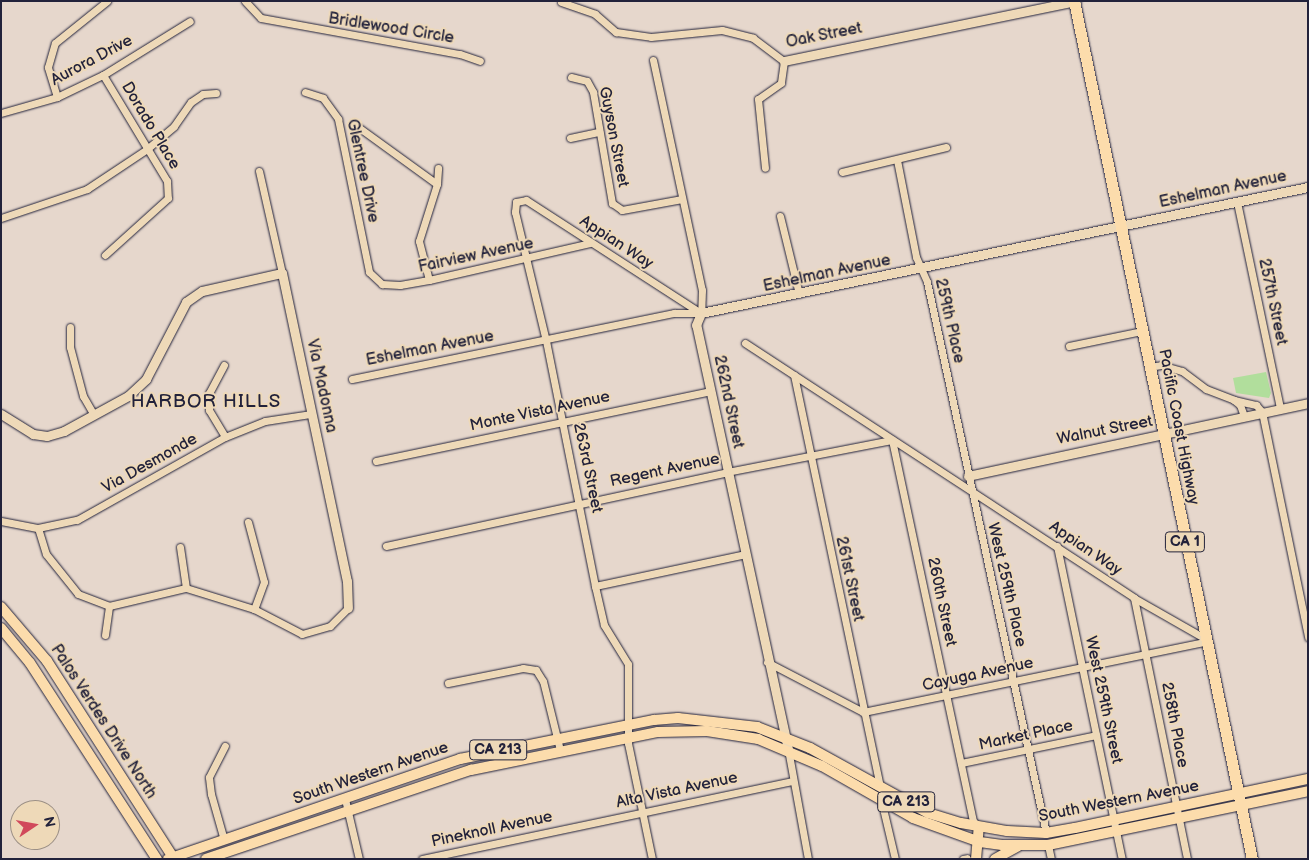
<!DOCTYPE html>
<style>
body{margin:0}
#map{position:relative;width:1309px;height:860px;overflow:hidden;background:#e6d7cc;font-family:"Balsamiq Sans",sans-serif}
div>[style]{position:absolute}
.green>*{inset:0;background:#b1de9c}
.roads{filter:drop-shadow(0 0 1px #22223b) drop-shadow(0 0 1px #22223b)}
.minor>*{height:7px;margin:-3.5px;padding:0 3.5px;transform-origin:3.5px;border-radius:3.5px;background:#eed9b8}
.tertiary>*{height:9px;margin:-4.5px;padding:0 4.5px;transform-origin:4.5px;border-radius:4.5px;background:#eed9b8}
.primary>*{height:10px;margin:-5px;padding:0 5px;transform-origin:5px;border-radius:5px;background:#fcdcac}
.trunk>*{height:11px;margin:-5.5px;padding:0 5.5px;transform-origin:5.5px;border-radius:5.5px;background:#fcdcac}
span{translate:-50% -50%;white-space:nowrap;text-align:center;line-height:1.15;-webkit-text-stroke:4px #eed9b8;paint-order:stroke}
.shield-label span{padding:1px 4px;background:#eed9b8;border:1px solid;border-radius:4px;-webkit-text-stroke-width:0}
.shield-label{font-size:15px;color:#22223b;font-weight:700}
.street-label{font-size:16px;color:#22223b}
.quarter-label{font-size:19px;color:#22223b;letter-spacing:1px}
.frame{position:absolute;inset:0;border:2px solid #22223b;pointer-events:none}
.north{position:absolute;left:10px;top:800px;width:50px;height:50px;box-sizing:border-box;background:#eed9b8;border:1px solid #9c9086;border-radius:50%;rotate:78deg;font-size:14px;font-weight:700;line-height:20px;text-align:center;color:#22223b}
.north::after{content:'';display:block;margin:auto;width:18px;height:22px;background:#d1495b;clip-path:polygon(50% 0,100% 100%,50% 72%,0 100%)}
</style>
<div id="map">
<div class="green">
<div style="clip-path:polygon(1266px 372px,1271px 393px,1269px 398px,1236px 393px,1233px 378px)"></div>
</div>
<div class="roads">
<div class="minor">
<div style="left:245px;top:1px;width:23px;rotate:47deg"></div>
<div style="left:261px;top:18px;width:202px;rotate:10.3deg"></div>
<div style="left:460px;top:54px;width:21px;rotate:19deg"></div>
<div style="left:561px;top:2px;width:36px;rotate:19deg"></div>
<div style="left:595px;top:14px;width:28px;rotate:41deg"></div>
<div style="left:616px;top:32px;width:35px;rotate:8deg"></div>
<div style="left:651px;top:37px;width:71px;rotate:-5.6deg"></div>
<div style="left:722px;top:30px;width:32px;rotate:14deg"></div>
<div style="left:753px;top:38px;width:39px;rotate:37deg"></div>
<div style="left:784px;top:61px;width:22px;rotate:98deg"></div>
<div style="left:781px;top:83px;width:28px;rotate:145deg"></div>
<div style="left:758px;top:99px;width:69px;rotate:84.2deg"></div>
<div style="left:653px;top:60px;width:235px;rotate:78deg"></div>
<div style="left:702px;top:290px;width:23px;rotate:92deg"></div>
<div style="left:103px;top:75px;width:124px;rotate:58.9deg"></div>
<div style="left:167px;top:181px;width:17px;rotate:87deg"></div>
<div style="left:168px;top:198px;width:85px;rotate:137.9deg"></div>
<div style="left:571px;top:77px;width:16px;rotate:14deg"></div>
<div style="left:587px;top:81px;width:13px;rotate:61deg"></div>
<div style="left:593px;top:92px;width:113px;rotate:80.3deg"></div>
<div style="left:612px;top:203px;width:12px;rotate:35deg"></div>
<div style="left:622px;top:210px;width:61px;rotate:-10.4deg"></div>
<div style="left:305px;top:92px;width:19px;rotate:18deg"></div>
<div style="left:323px;top:98px;width:26px;rotate:54deg"></div>
<div style="left:338px;top:119px;width:156px;rotate:78.5deg"></div>
<div style="left:369px;top:272px;width:18px;rotate:43deg"></div>
<div style="left:382px;top:284px;width:18px;rotate:3deg"></div>
<div style="left:400px;top:285px;width:29px;rotate:-10deg"></div>
<div style="left:429px;top:280px;width:166px;rotate:-12.9deg"></div>
<div style="left:57px;top:97px;width:31px;rotate:-107deg"></div>
<div style="left:48px;top:67px;width:25px;rotate:-74deg"></div>
<div style="left:55px;top:43px;width:67px;rotate:-38.9deg"></div>
<div style="left:1px;top:113px;width:58px;rotate:-15.9deg"></div>
<div style="left:57px;top:97px;width:51px;rotate:-25.6deg"></div>
<div style="left:103px;top:75px;width:102px;rotate:-31.8deg"></div>
<div style="left:354px;top:124px;width:102px;rotate:35.9deg"></div>
<div style="left:570px;top:138px;width:30px;rotate:-12deg"></div>
<div style="left:897px;top:160px;width:99px;rotate:78.9deg"></div>
<div style="left:916px;top:257px;width:27px;rotate:66deg"></div>
<div style="left:927px;top:282px;width:564px;rotate:77.81deg"></div>
<div style="left:259px;top:171px;width:105px;rotate:77.3deg"></div>
<div style="left:842px;top:172px;width:107px;rotate:-13.5deg"></div>
<div style="left:1237px;top:202px;width:210px;rotate:78.2deg"></div>
<div style="left:780px;top:216px;width:80px;rotate:76.3deg"></div>
<div style="left:1px;top:218px;width:91px;rotate:-18.6deg"></div>
<div style="left:87px;top:189px;width:72px;rotate:-33.7deg"></div>
<div style="left:147px;top:149px;width:35px;rotate:-40deg"></div>
<div style="left:174px;top:126px;width:29px;rotate:-55deg"></div>
<div style="left:191px;top:102px;width:14px;rotate:-34deg"></div>
<div style="left:203px;top:94px;width:13px;rotate:-4deg"></div>
<div style="left:429px;top:280px;width:40px;rotate:-104.4deg"></div>
<div style="left:419px;top:241px;width:60px;rotate:-72.5deg"></div>
<div style="left:437px;top:184px;width:16px;rotate:-86deg"></div>
<div style="left:70px;top:327px;width:20px;rotate:90deg"></div>
<div style="left:70px;top:347px;width:51px;rotate:75.1deg"></div>
<div style="left:83px;top:396px;width:22px;rotate:60deg"></div>
<div style="left:745px;top:343px;width:465px;rotate:33.2deg"></div>
<div style="left:1134px;top:598px;width:81px;rotate:29.7deg"></div>
<div style="left:1069px;top:346px;width:75px;rotate:-11.6deg"></div>
<div style="left:224px;top:365px;width:32px;rotate:118deg"></div>
<div style="left:209px;top:393px;width:17px;rotate:90deg"></div>
<div style="left:209px;top:410px;width:31px;rotate:59deg"></div>
<div style="left:1149px;top:367px;width:12px;rotate:-9deg"></div>
<div style="left:1161px;top:365px;width:22px;rotate:16deg"></div>
<div style="left:1182px;top:371px;width:30px;rotate:37deg"></div>
<div style="left:1206px;top:389px;width:30px;rotate:21deg"></div>
<div style="left:1234px;top:400px;width:8px;rotate:40deg"></div>
<div style="left:1240px;top:405px;width:12px;rotate:70deg"></div>
<div style="left:794px;top:375px;width:421px;rotate:78.2deg"></div>
<div style="left:352px;top:379px;width:329px;rotate:-11.6deg"></div>
<div style="left:674px;top:313px;width:24px"></div>
<div style="left:1234px;top:400px;width:23px;rotate:13deg"></div>
<div style="left:1256px;top:405px;width:9px;rotate:49deg"></div>
<div style="left:1262px;top:412px;width:230px;rotate:78.4deg"></div>
<div style="left:376px;top:461px;width:341px;rotate:-11.8deg"></div>
<div style="left:1px;top:521px;width:38px;rotate:11deg"></div>
<div style="left:38px;top:528px;width:40px;rotate:-12deg"></div>
<div style="left:77px;top:520px;width:170px;rotate:-29.3deg"></div>
<div style="left:225px;top:437px;width:43px;rotate:-21.8deg"></div>
<div style="left:265px;top:421px;width:47px;rotate:-8.7deg"></div>
<div style="left:248px;top:522px;width:62px;rotate:75.1deg"></div>
<div style="left:264px;top:582px;width:29px;rotate:110deg"></div>
<div style="left:38px;top:528px;width:27px;rotate:73deg"></div>
<div style="left:46px;top:554px;width:51px;rotate:51.3deg"></div>
<div style="left:78px;top:594px;width:33px;rotate:21deg"></div>
<div style="left:109px;top:606px;width:79px;rotate:-13.2deg"></div>
<div style="left:186px;top:588px;width:71px;rotate:17.2deg"></div>
<div style="left:254px;top:609px;width:54px;rotate:27.5deg"></div>
<div style="left:302px;top:634px;width:29px;rotate:-16deg"></div>
<div style="left:330px;top:626px;width:25px;rotate:-45deg"></div>
<div style="left:386px;top:546px;width:349px;rotate:-12.2deg"></div>
<div style="left:727px;top:472px;width:168px;rotate:-11deg"></div>
<div style="left:892px;top:440px;width:390px;rotate:78deg"></div>
<div style="left:973px;top:821px;width:7px;rotate:45deg"></div>
<div style="left:1057px;top:546px;width:320px;rotate:78.3deg"></div>
<div style="left:180px;top:547px;width:41px;rotate:81.7deg"></div>
<div style="left:595px;top:586px;width:153px;rotate:-12deg"></div>
<div style="left:1134px;top:598px;width:266px;rotate:78.5deg"></div>
<div style="left:105px;top:635px;width:29px;rotate:-82deg"></div>
<div style="left:767px;top:662px;width:108px;rotate:27.5deg"></div>
<div style="left:863px;top:712px;width:349px;rotate:-11.6deg"></div>
<div style="left:448px;top:683px;width:76px;rotate:-11.3deg"></div>
<div style="left:523px;top:668px;width:13px;rotate:9deg"></div>
<div style="left:536px;top:670px;width:13px;rotate:58deg"></div>
<div style="left:543px;top:681px;width:71px;rotate:76.2deg"></div>
<div style="left:788px;top:749px;width:112px;rotate:79.7deg"></div>
<div style="left:961px;top:763px;width:138px;rotate:-11.7deg"></div>
<div style="left:345px;top:799px;width:62px;rotate:76.9deg"></div>
<div style="left:882px;top:804px;width:57px;rotate:76.7deg"></div>
<div style="left:224px;top:840px;width:48px;rotate:-105.8deg"></div>
<div style="left:211px;top:794px;width:17px;rotate:-97deg"></div>
<div style="left:209px;top:777px;width:35px;rotate:-63deg"></div>
<div style="left:1048px;top:845px;width:14px;rotate:78deg"></div>
<div style="left:422px;top:859px;width:378px;rotate:-11.9deg"></div>
<div style="left:652px;top:859px;width:118px;rotate:-101.7deg"></div>
<div style="left:628px;top:743px;width:79px;rotate:-90deg"></div>
<div style="left:628px;top:664px;width:46px;rotate:-121.6deg"></div>
<div style="left:604px;top:625px;width:40px;rotate:-103deg"></div>
<div style="left:595px;top:586px;width:250px;rotate:-101.3deg"></div>
<div style="left:546px;top:341px;width:133px;rotate:-103.5deg"></div>
<div style="left:515px;top:212px;width:10px;rotate:-84deg"></div>
<div style="left:516px;top:202px;width:10px;rotate:-11deg"></div>
<div style="left:526px;top:200px;width:208px;rotate:32.9deg"></div>
<div style="left:963px;top:859px;width:4px;rotate:-14deg"></div>
</div>
<div class="tertiary">
<div style="left:784px;top:61px;width:298px;rotate:-11.6deg"></div>
<div style="left:1px;top:414px;width:38px;rotate:32deg"></div>
<div style="left:33px;top:434px;width:14px;rotate:8deg"></div>
<div style="left:47px;top:436px;width:18px;rotate:-16deg"></div>
<div style="left:64px;top:431px;width:73px;rotate:-28.7deg"></div>
<div style="left:128px;top:396px;width:25px;rotate:-43deg"></div>
<div style="left:146px;top:379px;width:87px;rotate:-62.5deg"></div>
<div style="left:186px;top:302px;width:19px;rotate:-35deg"></div>
<div style="left:202px;top:291px;width:82px;rotate:-12.7deg"></div>
<div style="left:282px;top:273px;width:315px;rotate:78.1deg"></div>
<div style="left:347px;top:581px;width:27px;rotate:88deg"></div>
<div style="left:968px;top:476px;width:348px;rotate:-12.1deg"></div>
<div style="left:788px;top:749px;width:434px;rotate:-102.2deg"></div>
<div style="left:696px;top:325px;width:13px;rotate:-67deg"></div>
<div style="left:701px;top:313px;width:620px;rotate:-11.73deg"></div>
</div>
<div class="primary">
<div style="left:1px;top:607px;width:71px;rotate:49.6deg"></div>
<div style="left:47px;top:661px;width:235px;rotate:57.3deg"></div>
<div style="left:1px;top:628px;width:45px;rotate:50.4deg"></div>
<div style="left:30px;top:663px;width:234px;rotate:57.1deg"></div>
<div style="left:168px;top:859px;width:309px;rotate:-18.9deg"></div>
<div style="left:460px;top:759px;width:198px;rotate:-11.4deg"></div>
<div style="left:654px;top:720px;width:24px;rotate:-5deg"></div>
<div style="left:678px;top:718px;width:80px;rotate:6.5deg"></div>
<div style="left:757px;top:727px;width:57px;rotate:21.6deg"></div>
<div style="left:810px;top:748px;width:135px;rotate:28.8deg"></div>
<div style="left:928px;top:813px;width:34px;rotate:17deg"></div>
<div style="left:961px;top:823px;width:47px;rotate:9.9deg"></div>
<div style="left:1007px;top:831px;width:39px;rotate:3deg"></div>
<div style="left:1046px;top:833px;width:29px;rotate:-10deg"></div>
<div style="left:1075px;top:828px;width:238px;rotate:-11.9deg"></div>
<div style="left:206px;top:859px;width:280px;rotate:-18.6deg"></div>
<div style="left:471px;top:770px;width:191px;rotate:-11.5deg"></div>
<div style="left:658px;top:732px;width:49px;rotate:-1.2deg"></div>
<div style="left:707px;top:731px;width:52px;rotate:8.9deg"></div>
<div style="left:758px;top:739px;width:69px;rotate:22.9deg"></div>
<div style="left:822px;top:766px;width:105px;rotate:29.7deg"></div>
<div style="left:913px;top:818px;width:71px;rotate:19.7deg"></div>
<div style="left:980px;top:842px;width:22px;rotate:8deg"></div>
<div style="left:1002px;top:845px;width:46px"></div>
<div style="left:1048px;top:845px;width:266px;rotate:-11.7deg"></div>
<div style="left:976px;top:859px;width:32px;rotate:-85deg"></div>
<div style="left:995px;top:859px;width:26px;rotate:-29deg"></div>
</div>
<div class="trunk">
<div style="left:1074px;top:1px;width:876px;rotate:78.28deg"></div>
</div>
</div>
<div class="shield-label">
<span style="left:1185px;top:542px">CA 1</span>
<span style="left:498px;top:750px">CA 213</span>
<span style="left:906px;top:802px">CA 213</span>
</div>
<div class="street-label">
<span style="left:391px;top:29px;rotate:9deg">Bridlewood Circle</span>
<span style="left:824px;top:36px;rotate:-11deg">Oak Street</span>
<span style="left:92px;top:61px;rotate:-28deg">Aurora Drive</span>
<span style="left:150px;top:126px;rotate:59deg">Dorado Place</span>
<span style="left:613px;top:137px;rotate:79deg">Guyson Street</span>
<span style="left:362px;top:171px;rotate:78deg">Glentree Drive</span>
<span style="left:1223px;top:190px;rotate:-12deg">Eshelman Avenue</span>
<span style="left:616px;top:243px;rotate:33deg">Appian Way</span>
<span style="left:476px;top:256px;rotate:-12deg">Fairview Avenue</span>
<span style="left:827px;top:274px;rotate:-12deg">Eshelman Avenue</span>
<span style="left:1272px;top:302px;rotate:78deg">257th Street</span>
<span style="left:949px;top:321px;rotate:77deg">259th Place</span>
<span style="left:430px;top:349px;rotate:-11deg">Eshelman Avenue</span>
<span style="left:321px;top:386px;rotate:78deg">Via Madonna</span>
<span style="left:728px;top:402px;rotate:78deg">262nd Street</span>
<span style="left:540px;top:412px;rotate:-12deg">Monte Vista Avenue</span>
<span style="left:1178px;top:427px;rotate:79deg">Pacific Coast Highway</span>
<span style="left:1105px;top:431px;rotate:-11deg">Walnut Street</span>
<span style="left:150px;top:464px;rotate:-29deg">Via Desmonde</span>
<span style="left:587px;top:468px;rotate:78deg">263rd Street</span>
<span style="left:665px;top:471px;rotate:-12deg">Regent Avenue</span>
<span style="left:1085px;top:549px;rotate:34deg">Appian Way</span>
<span style="left:849px;top:579px;rotate:78deg">261st Street</span>
<span style="left:1006px;top:585px;rotate:77deg">West 259th Place</span>
<span style="left:941px;top:602px;rotate:78deg">260th Street</span>
<span style="left:978px;top:675px;rotate:-12deg">Cayuga Avenue</span>
<span style="left:1103px;top:700px;rotate:78deg">West 259th Street</span>
<span style="left:103px;top:722px;rotate:57deg">Palos Verdes Drive North</span>
<span style="left:1174px;top:725px;rotate:79deg">258th Place</span>
<span style="left:1026px;top:736px;rotate:-12deg">Market Place</span>
<span style="left:371px;top:774px;rotate:-19deg">South Western Avenue</span>
<span style="left:677px;top:791px;rotate:-12deg">Alta Vista Avenue</span>
<span style="left:1119px;top:802px;rotate:-11deg">South Western Avenue</span>
<span style="left:492px;top:830px;rotate:-12deg">Pineknoll Avenue</span>
</div>
<div class="quarter-label">
<span style="left:206px;top:402px">HARBOR HILLS</span>
</div>
<div class="frame"></div>
<div class="north">N</div>
</div>
